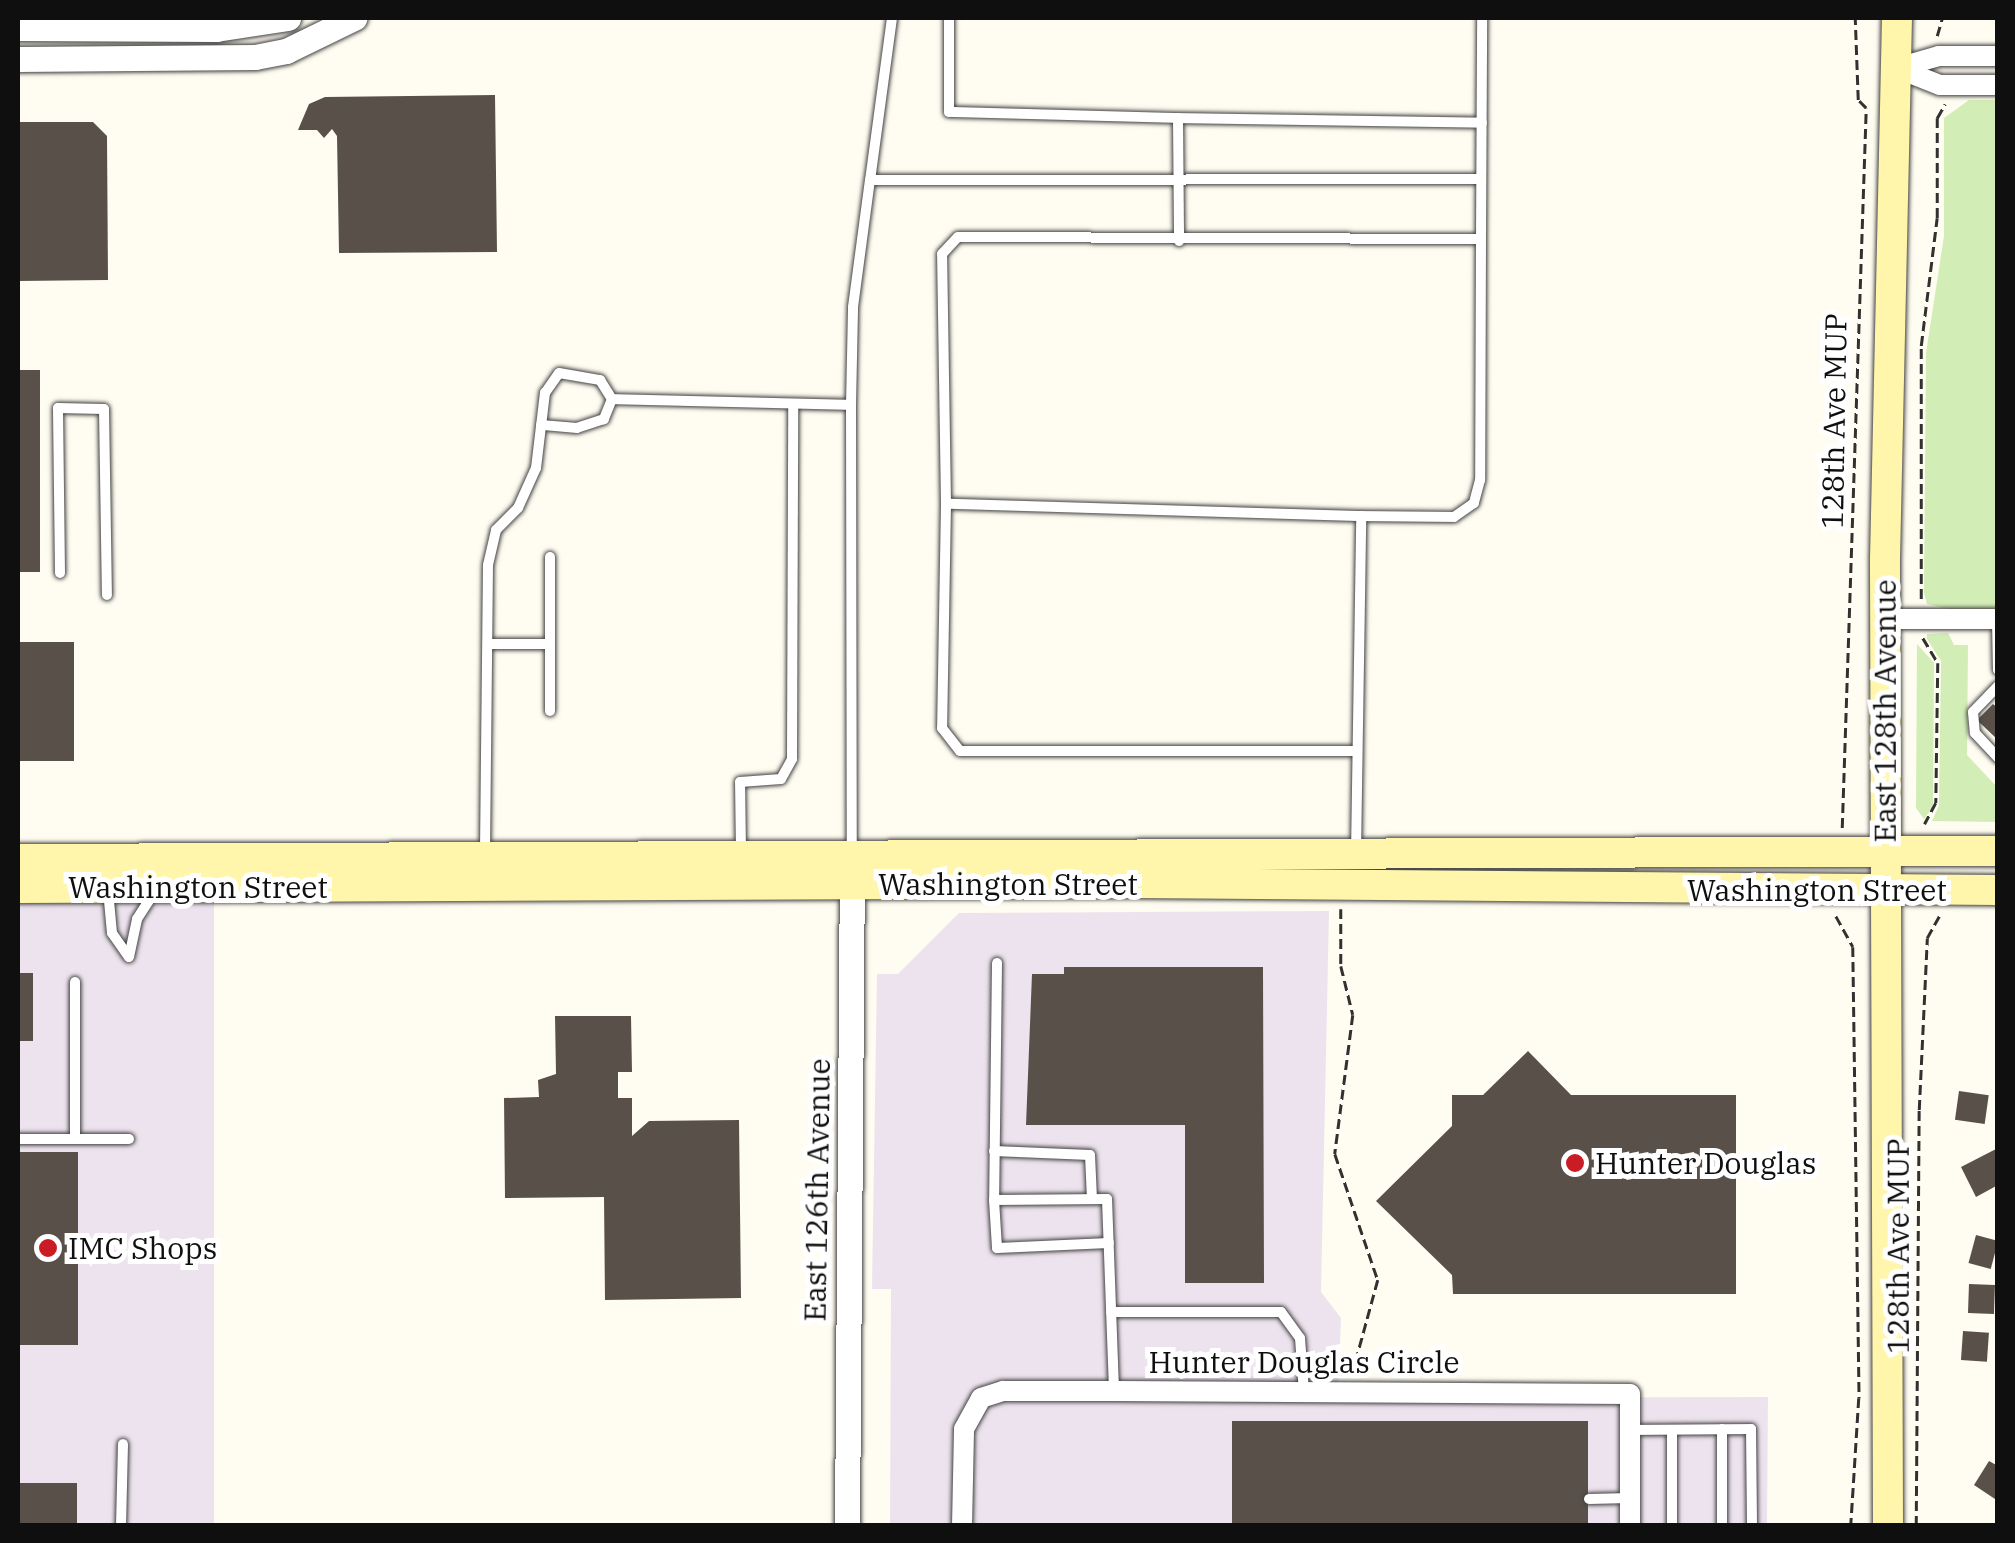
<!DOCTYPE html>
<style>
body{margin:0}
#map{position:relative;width:2015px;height:1543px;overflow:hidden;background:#fffcf1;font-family:"IBM Plex Serif",serif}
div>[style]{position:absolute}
.industrial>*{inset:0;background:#ede3ee;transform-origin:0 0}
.green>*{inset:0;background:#d3edb7}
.building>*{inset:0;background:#59504a;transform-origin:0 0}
.path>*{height:2.5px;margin-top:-1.25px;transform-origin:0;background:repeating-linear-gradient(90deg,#313131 0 10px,transparent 0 15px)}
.roads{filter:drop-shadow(0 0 2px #424242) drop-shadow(0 0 2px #424242)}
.service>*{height:10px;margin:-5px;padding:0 5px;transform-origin:5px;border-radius:5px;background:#fff}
.minor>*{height:20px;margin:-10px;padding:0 10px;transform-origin:10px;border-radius:10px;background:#fff}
.tertiary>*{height:25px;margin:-12.5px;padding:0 12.5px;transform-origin:12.5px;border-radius:12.5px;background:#fff}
.secondary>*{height:30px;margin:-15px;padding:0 15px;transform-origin:15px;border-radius:15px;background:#fff6ac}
.dots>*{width:28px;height:28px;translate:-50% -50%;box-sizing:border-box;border:5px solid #fff;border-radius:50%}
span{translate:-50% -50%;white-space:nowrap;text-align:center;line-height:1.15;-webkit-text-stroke:10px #fff;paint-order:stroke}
.street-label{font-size:30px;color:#0f0f0f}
.poi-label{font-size:30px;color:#0f0f0f}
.left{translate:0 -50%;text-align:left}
.frame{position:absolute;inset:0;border:20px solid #0f0f0f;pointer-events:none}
</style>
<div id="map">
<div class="industrial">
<div style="left:18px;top:888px;width:196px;height:637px"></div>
<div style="clip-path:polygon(1329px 911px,1321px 1292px,1341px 1318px,1338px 1398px,1768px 1397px,1767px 1525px,890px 1525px,891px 1289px,872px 1289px,877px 974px,898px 974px,959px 913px)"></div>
</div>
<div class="green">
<div style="clip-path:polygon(1969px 100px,1997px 100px,1997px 609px,1948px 609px,1927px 604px,1924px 593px,1926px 353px,1944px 236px,1944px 118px)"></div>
<div style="clip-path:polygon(1948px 633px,1954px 645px,1968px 645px,1967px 755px,1997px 787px,1997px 822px,1932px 821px,1939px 805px,1941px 661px,1927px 639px,1927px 634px)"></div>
<div style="clip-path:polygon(1917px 644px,1934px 663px,1933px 807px,1924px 819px,1916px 808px)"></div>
</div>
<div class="building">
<div style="clip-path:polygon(495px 95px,497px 252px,339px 253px,337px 136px,332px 129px,324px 138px,317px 130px,298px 130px,309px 104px,325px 97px)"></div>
<div style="clip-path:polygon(18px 122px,93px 122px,107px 136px,108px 280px,18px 281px)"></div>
<div style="left:18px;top:370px;width:22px;height:202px"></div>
<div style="left:18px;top:642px;width:56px;height:119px"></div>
<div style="clip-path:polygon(1993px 704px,1998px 708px,1998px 740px,1977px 720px)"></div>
<div style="clip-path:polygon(1064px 967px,1263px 967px,1264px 1283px,1185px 1283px,1185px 1125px,1026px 1125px,1032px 974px,1064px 974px)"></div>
<div style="left:18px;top:973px;width:15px;height:68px"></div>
<div style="clip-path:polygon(555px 1016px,631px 1016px,632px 1072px,618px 1072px,618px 1098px,632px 1098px,632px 1136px,649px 1121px,739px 1120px,741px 1298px,605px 1300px,604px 1197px,505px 1198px,504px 1098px,539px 1097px,538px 1080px,556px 1074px)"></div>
<div style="clip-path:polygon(1528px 1051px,1571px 1095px,1736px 1095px,1736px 1294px,1453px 1294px,1452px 1275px,1376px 1201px,1452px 1126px,1452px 1095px,1483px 1095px)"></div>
<div style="left:1959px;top:1091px;width:30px;height:29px;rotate:8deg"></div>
<div style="clip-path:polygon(1996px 1149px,1998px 1185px,1976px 1197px,1961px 1167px)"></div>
<div style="left:18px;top:1152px;width:60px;height:193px"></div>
<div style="left:1976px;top:1235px;width:23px;height:29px;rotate:15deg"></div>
<div style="left:1969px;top:1284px;width:26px;height:29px;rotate:2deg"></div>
<div style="left:1963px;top:1331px;width:26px;height:29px;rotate:4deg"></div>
<div style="left:1232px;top:1421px;width:356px;height:105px"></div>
<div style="clip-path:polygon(1989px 1461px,1998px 1466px,1995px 1499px,1974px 1485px)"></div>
<div style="left:18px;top:1483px;width:59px;height:43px"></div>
</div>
<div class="path">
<div style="left:1937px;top:36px;width:19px;rotate:-74deg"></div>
<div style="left:1921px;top:599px;width:253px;rotate:-90deg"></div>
<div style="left:1921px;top:346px;width:129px;rotate:-82.9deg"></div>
<div style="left:1937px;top:218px;width:100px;rotate:-90deg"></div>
<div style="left:1937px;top:118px;width:16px;rotate:-60deg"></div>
<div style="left:1923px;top:638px;width:29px;rotate:59deg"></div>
<div style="left:1938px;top:663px;width:140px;rotate:90.8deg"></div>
<div style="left:1936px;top:803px;width:24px;rotate:118deg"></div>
<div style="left:1842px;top:828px;width:720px;rotate:-88.09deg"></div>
<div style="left:1866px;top:108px;width:11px;rotate:-135deg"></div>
<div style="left:1858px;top:100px;width:82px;rotate:-92.1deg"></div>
<div style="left:1341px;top:909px;width:57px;rotate:90deg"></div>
<div style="left:1341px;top:966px;width:50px;rotate:76.2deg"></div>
<div style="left:1353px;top:1015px;width:140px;rotate:97.4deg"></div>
<div style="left:1335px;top:1154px;width:133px;rotate:71.2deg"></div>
<div style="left:1378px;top:1280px;width:98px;rotate:105.3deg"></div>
<div style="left:1836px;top:916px;width:35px;rotate:61deg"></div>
<div style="left:1853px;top:947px;width:451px;rotate:89.2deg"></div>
<div style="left:1859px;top:1398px;width:128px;rotate:93.6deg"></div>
<div style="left:1916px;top:1526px;width:416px;rotate:-89.6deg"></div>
<div style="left:1919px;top:1110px;width:172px;rotate:-87.3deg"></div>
<div style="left:1927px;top:938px;width:25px;rotate:-61deg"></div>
</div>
<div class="roads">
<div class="service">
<div style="left:892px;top:18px;width:163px;rotate:97.7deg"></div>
<div style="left:870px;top:180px;width:611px;rotate:-0.09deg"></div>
<div style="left:949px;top:18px;width:94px;rotate:90deg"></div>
<div style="left:949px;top:112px;width:229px;rotate:1.5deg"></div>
<div style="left:1178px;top:118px;width:123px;rotate:89.5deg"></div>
<div style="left:1178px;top:118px;width:304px;rotate:0.9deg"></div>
<div style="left:1481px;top:239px;width:221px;rotate:-89.7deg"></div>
<div style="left:612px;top:399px;width:239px;rotate:1.4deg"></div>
<div style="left:851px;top:405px;width:445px;rotate:89.9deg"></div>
<div style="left:851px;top:405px;width:98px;rotate:-88.8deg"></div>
<div style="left:853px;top:307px;width:128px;rotate:-82.4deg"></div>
<div style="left:946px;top:504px;width:250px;rotate:-90.9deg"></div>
<div style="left:942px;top:254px;width:23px;rotate:-47deg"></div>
<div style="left:958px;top:237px;width:523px;rotate:0.22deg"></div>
<div style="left:1481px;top:239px;width:241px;rotate:90.2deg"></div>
<div style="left:1480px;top:480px;width:24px;rotate:105deg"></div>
<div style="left:1474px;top:503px;width:24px;rotate:145deg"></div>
<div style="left:1454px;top:517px;width:93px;rotate:-179.4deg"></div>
<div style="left:60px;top:573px;width:165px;rotate:-90.7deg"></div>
<div style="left:58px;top:408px;width:46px;rotate:1.2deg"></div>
<div style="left:104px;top:409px;width:186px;rotate:89.1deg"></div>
<div style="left:1997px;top:620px;width:50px;rotate:88.9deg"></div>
<div style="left:490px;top:644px;width:60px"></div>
<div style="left:550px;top:644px;width:67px;rotate:90deg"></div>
<div style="left:550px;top:644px;width:87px;rotate:-90deg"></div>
<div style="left:1998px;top:686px;width:36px;rotate:134deg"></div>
<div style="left:1973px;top:712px;width:21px;rotate:85deg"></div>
<div style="left:1975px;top:733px;width:34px;rotate:47deg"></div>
<div style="left:485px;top:851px;width:286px;rotate:-89.4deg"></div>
<div style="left:488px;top:565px;width:36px;rotate:-77deg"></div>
<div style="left:496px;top:530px;width:31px;rotate:-45deg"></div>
<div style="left:518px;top:508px;width:44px;rotate:-65.8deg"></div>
<div style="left:536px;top:468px;width:76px;rotate:-83.2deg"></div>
<div style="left:545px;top:393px;width:24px;rotate:-55deg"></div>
<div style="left:559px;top:373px;width:42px;rotate:9.7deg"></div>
<div style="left:600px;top:380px;width:22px;rotate:58deg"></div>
<div style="left:612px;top:399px;width:22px;rotate:112deg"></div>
<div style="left:604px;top:419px;width:28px;rotate:162deg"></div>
<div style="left:577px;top:428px;width:36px;rotate:-175deg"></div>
<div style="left:741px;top:851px;width:69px;rotate:-90.8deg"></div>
<div style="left:740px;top:782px;width:41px;rotate:-4.2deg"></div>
<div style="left:781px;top:779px;width:23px;rotate:-61deg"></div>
<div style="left:792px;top:759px;width:355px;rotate:-89.8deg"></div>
<div style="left:1356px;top:852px;width:336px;rotate:-89.1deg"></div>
<div style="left:1361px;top:516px;width:415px;rotate:-178.3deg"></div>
<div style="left:946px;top:504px;width:224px;rotate:91deg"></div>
<div style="left:942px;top:728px;width:29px;rotate:52deg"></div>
<div style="left:960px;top:751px;width:397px"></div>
<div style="left:108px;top:890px;width:43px;rotate:84.7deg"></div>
<div style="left:112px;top:933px;width:29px;rotate:55deg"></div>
<div style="left:129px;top:957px;width:39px;rotate:-78deg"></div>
<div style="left:137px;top:919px;width:30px;rotate:-57deg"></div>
<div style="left:997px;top:963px;width:237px;rotate:90.7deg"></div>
<div style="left:994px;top:1200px;width:113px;rotate:-0.5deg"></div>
<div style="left:1107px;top:1199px;width:192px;rotate:87.9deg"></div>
<div style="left:75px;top:982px;width:157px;rotate:90deg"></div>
<div style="left:18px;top:1139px;width:111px"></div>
<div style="left:994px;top:1151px;width:96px;rotate:2.4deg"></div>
<div style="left:1090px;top:1155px;width:44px;rotate:87.4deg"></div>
<div style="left:994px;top:1200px;width:48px;rotate:86.4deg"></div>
<div style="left:997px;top:1248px;width:112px;rotate:-2.6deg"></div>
<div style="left:1111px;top:1312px;width:170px"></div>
<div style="left:1281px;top:1312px;width:32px;rotate:54deg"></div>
<div style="left:1300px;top:1338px;width:54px;rotate:85.8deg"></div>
<div style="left:1722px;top:1429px;width:97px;rotate:90deg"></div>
<div style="left:1630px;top:1430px;width:121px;rotate:-0.5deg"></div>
<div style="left:1751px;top:1429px;width:97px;rotate:89.4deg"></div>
<div style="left:1672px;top:1430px;width:96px;rotate:90deg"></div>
<div style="left:1589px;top:1499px;width:41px;rotate:-1.4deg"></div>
<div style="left:121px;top:1526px;width:82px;rotate:-88.6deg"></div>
</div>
<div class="minor">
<div style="left:1897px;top:68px;width:46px;rotate:21.6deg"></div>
<div style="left:1940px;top:85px;width:58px"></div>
<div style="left:1897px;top:68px;width:44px;rotate:-15.9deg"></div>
<div style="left:1939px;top:56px;width:59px"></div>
<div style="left:1885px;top:619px;width:113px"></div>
<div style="left:962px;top:1526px;width:97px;rotate:-88.8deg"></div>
<div style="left:964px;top:1429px;width:35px;rotate:-61deg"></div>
<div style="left:981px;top:1398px;width:23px;rotate:-18deg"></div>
<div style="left:1003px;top:1391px;width:111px"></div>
<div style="left:1114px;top:1391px;width:516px;rotate:0.33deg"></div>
<div style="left:1630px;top:1394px;width:132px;rotate:90deg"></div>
</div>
<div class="tertiary">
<div style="left:18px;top:28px;width:198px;rotate:0.3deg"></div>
<div style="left:216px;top:29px;width:73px;rotate:-8.7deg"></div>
<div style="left:18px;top:59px;width:237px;rotate:-0.5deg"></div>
<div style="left:255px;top:57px;width:32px;rotate:-11deg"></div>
<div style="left:286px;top:51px;width:76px;rotate:-25.9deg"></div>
<div style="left:847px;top:1526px;width:661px;rotate:-89.57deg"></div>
</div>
<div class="secondary">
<div style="left:18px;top:859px;width:1980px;rotate:-0.23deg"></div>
<div style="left:18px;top:888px;width:1117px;rotate:-0.26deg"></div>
<div style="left:1135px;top:883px;width:863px;rotate:0.46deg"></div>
<div style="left:1888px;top:1526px;width:967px;rotate:-90.18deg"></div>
<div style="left:1885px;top:559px;width:541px;rotate:-88.73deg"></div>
</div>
</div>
<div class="dots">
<div style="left:1575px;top:1163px;background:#ca1c24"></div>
<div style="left:48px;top:1248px;background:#ca1c24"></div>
</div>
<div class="street-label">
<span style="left:1834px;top:421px;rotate:-89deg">128th Ave MUP</span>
<span style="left:1885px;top:711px;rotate:-90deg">East 128th Avenue</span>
<span style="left:1008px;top:884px">Washington Street</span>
<span style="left:198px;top:887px">Washington Street</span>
<span style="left:1817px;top:890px">Washington Street</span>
<span style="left:817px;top:1190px;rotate:-89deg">East 126th Avenue</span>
<span style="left:1898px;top:1246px;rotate:-90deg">128th Ave MUP</span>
<span style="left:1304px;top:1362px">Hunter Douglas Circle</span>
</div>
<div class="poi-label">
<span class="left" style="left:1595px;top:1163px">Hunter Douglas</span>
<span class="left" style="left:68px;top:1248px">IMC Shops</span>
</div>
<div class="frame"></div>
</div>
